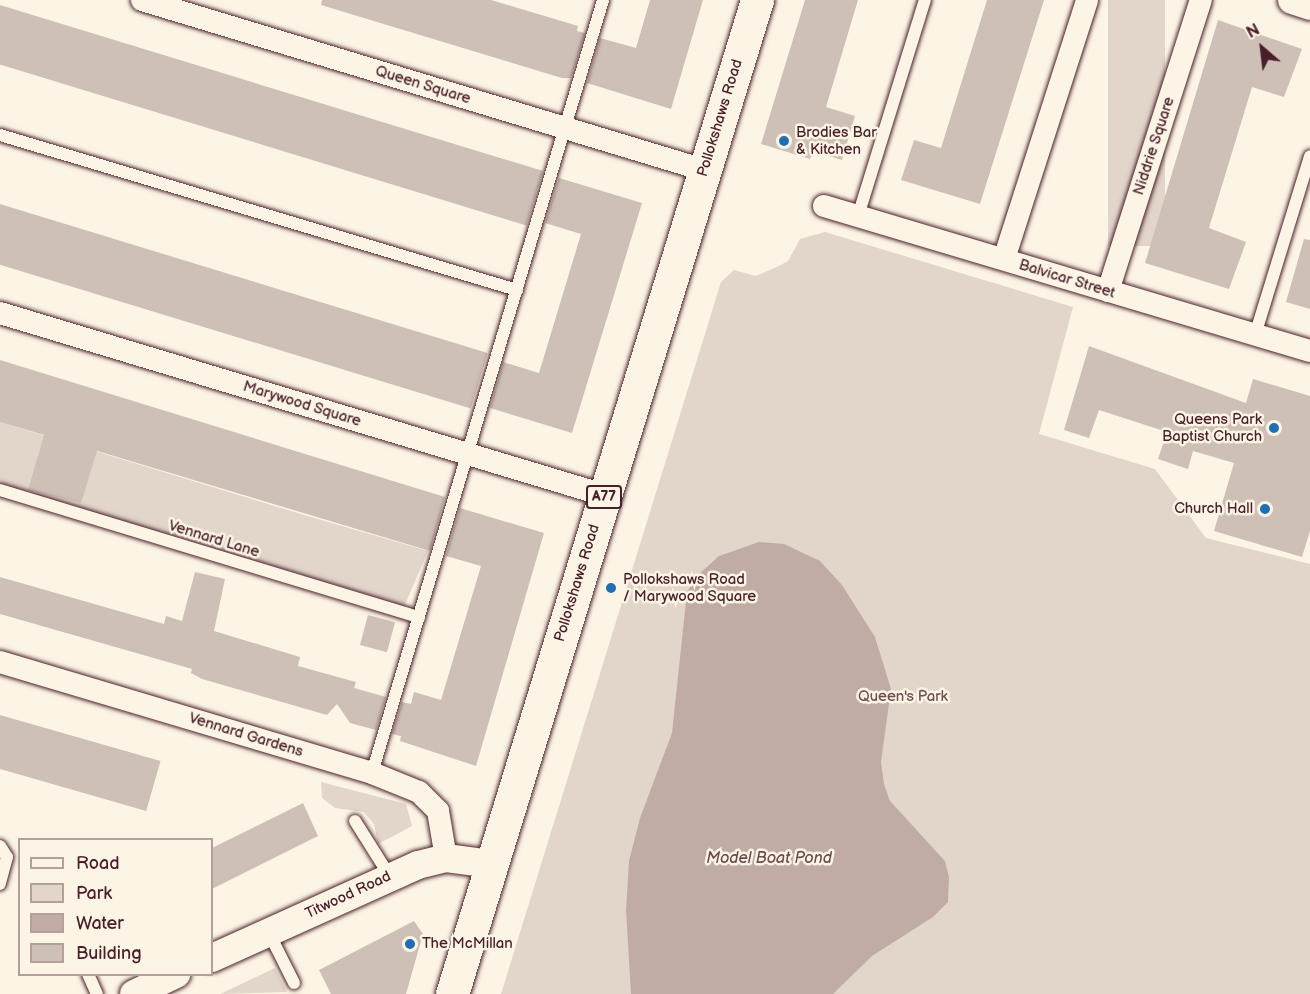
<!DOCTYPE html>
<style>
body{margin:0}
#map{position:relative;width:1310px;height:994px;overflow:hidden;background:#fcf5e5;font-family:"Balsamiq Sans",sans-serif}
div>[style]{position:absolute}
.green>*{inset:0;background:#e2d5ca;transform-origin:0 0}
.water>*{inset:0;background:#c0aca5}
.building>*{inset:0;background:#cfc0b7;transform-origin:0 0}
.roads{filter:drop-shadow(0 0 2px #4a1f2b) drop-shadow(0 0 2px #4a1f2b)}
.service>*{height:12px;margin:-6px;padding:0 6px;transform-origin:6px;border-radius:6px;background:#fcf5e5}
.minor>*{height:22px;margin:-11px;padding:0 11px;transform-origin:11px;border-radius:11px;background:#fcf5e5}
.tertiary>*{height:28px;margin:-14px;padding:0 14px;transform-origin:14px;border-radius:14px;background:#fcf5e5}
.primary>*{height:33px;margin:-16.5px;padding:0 16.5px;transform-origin:16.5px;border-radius:16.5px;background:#fcf5e5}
.dots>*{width:16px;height:16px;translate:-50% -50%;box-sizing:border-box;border:3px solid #fcf5e5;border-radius:50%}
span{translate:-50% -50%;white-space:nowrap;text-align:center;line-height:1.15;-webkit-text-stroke:5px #fcf5e5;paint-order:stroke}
.shield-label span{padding:2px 4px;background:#fcf5e5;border:2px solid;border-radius:4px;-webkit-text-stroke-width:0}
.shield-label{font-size:14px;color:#4a1f2b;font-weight:700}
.street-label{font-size:15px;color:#4a1f2b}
.poi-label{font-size:15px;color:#4a1f2b}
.left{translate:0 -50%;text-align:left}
.right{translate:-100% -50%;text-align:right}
.park-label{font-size:15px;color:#704c53}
.water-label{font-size:16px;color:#6d4950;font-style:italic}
.legend{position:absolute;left:18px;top:838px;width:195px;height:138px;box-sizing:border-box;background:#fcf5e5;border:2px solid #b59f9b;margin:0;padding:8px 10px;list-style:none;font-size:18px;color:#4a1f2b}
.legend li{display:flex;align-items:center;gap:12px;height:30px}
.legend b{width:30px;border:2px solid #b59f9b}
.north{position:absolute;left:1232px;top:18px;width:60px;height:60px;-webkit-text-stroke:4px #fcf5e5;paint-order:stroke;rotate:332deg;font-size:16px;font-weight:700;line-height:24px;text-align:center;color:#4a1f2b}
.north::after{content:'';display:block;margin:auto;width:21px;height:27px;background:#4a1f2b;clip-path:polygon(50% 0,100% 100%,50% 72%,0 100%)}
</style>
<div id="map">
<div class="green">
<div style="left:1108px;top:0;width:57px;height:246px"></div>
<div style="clip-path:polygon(825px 232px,1073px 307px,1039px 434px,1155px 469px,1206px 538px,1310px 564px,1310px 994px,501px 994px,721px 282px,734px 270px,756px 276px,779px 266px,788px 261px,800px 239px)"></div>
<div style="clip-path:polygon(0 422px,301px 514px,428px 551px,404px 607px,0 484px)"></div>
<div style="clip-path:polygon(321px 782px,406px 804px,412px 826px,378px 844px,374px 824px,364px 812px,335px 808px,322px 798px)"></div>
<div style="clip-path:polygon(275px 968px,287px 992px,220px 994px)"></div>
</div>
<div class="water">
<div style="clip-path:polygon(759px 542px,784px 544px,820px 561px,842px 585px,875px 637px,891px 689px,881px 762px,884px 784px,890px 801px,945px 861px,949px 877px,948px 902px,933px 917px,872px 956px,833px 994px,631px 994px,626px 910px,629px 861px,640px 818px,672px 733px,687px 592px,698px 575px,719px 556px)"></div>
</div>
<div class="building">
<div style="clip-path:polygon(322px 0,491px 0,578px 26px,577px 31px,585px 33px,571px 78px,562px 78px,321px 5px)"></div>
<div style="clip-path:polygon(650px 0,703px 0,671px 109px,587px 83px,600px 38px,636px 48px)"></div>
<div style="clip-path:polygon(805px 0,858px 0,826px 107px,855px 116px,842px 160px,813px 151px,810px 159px,761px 144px)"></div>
<div style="clip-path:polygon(987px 0,1044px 0,980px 204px,901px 180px,914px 140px,941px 148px)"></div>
<div style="left:0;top:5px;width:568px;height:57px;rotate:17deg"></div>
<div style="clip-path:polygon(1218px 20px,1302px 49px,1284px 97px,1252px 87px,1209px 228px,1246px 242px,1229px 289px,1145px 263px)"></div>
<div style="clip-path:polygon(559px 178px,642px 203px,572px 433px,490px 408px,503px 362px,539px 373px,581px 234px,545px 223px)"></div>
<div style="left:0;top:204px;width:510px;height:58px;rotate:17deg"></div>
<div style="clip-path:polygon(1304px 239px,1310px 240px,1310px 309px,1286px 302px)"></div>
<div style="clip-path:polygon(1089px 346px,1246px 403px,1253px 379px,1310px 396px,1310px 531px,1302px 557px,1214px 531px,1234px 463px,1193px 451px,1188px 469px,1158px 459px,1167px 432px,1099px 410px,1089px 438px,1064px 430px)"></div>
<div style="clip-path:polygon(0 360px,445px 497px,430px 551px,97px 451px,81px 503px,28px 490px,44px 435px,0 422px)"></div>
<div style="clip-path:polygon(460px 508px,544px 533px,476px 766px,400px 741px,401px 736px,392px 734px,402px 702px,411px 704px,414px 692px,441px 700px,481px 566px,446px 556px)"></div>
<div style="clip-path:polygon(195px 572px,225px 579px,214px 631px,300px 657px,298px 666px,356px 682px,354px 688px,386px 697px,376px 730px,350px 723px,337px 704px,327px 715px,202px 679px,191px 673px,192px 669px,0 614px,0 577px,164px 624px,166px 616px,182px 621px)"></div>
<div style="left:368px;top:615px;width:28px;height:31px;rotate:15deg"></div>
<div style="left:0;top:715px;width:167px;height:52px;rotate:16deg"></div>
<div style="clip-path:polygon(303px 803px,318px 836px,212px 889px,212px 848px)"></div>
<div style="clip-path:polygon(414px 921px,423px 934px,406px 994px,331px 994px,319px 970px)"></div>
</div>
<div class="roads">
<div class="service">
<div style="left:0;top:135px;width:540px;rotate:16.69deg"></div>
<div style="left:858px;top:216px;width:226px;rotate:-72.8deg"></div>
<div style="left:1255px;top:335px;width:187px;rotate:-72.9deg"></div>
<div style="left:0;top:490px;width:438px;rotate:16.9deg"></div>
<div style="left:372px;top:773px;width:807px;rotate:-73.36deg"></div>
<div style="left:355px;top:821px;width:64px;rotate:57.8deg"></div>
<div style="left:0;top:846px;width:13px;rotate:58deg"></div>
<div style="left:7px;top:857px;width:28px;rotate:105deg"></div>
<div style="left:269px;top:933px;width:56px;rotate:63.4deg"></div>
<div style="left:88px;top:974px;width:22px;rotate:66deg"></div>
</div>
<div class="minor">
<div style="left:142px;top:0;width:587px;rotate:16.83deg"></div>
<div style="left:824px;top:206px;width:507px;rotate:16.61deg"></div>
<div style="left:1004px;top:259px;width:272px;rotate:-72.2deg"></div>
<div style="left:1108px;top:291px;width:305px;rotate:-72.3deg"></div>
<div style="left:0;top:313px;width:631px;rotate:16.77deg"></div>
<div style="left:0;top:662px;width:388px;rotate:16.6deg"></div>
<div style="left:372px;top:773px;width:51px;rotate:22deg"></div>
<div style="left:419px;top:792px;width:27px;rotate:45deg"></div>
<div style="left:438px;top:811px;width:48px;rotate:80.3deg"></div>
</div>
<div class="tertiary">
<div style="left:1292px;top:0;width:19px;rotate:18deg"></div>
<div style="left:212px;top:958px;width:226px;rotate:-24.3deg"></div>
<div style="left:418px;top:865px;width:29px;rotate:-14deg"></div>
<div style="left:446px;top:858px;width:45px;rotate:7.6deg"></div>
<div style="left:134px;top:994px;width:47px;rotate:-25.5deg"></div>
</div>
<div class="primary">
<div style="left:452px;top:994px;width:1040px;rotate:-72.94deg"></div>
</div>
</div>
<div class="dots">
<div style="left:784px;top:141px;background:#1f6fb2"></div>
<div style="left:1274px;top:428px;background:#1f6fb2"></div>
<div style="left:1265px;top:509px;background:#1f6fb2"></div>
<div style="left:611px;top:588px;background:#1f6fb2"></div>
<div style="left:410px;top:944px;background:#1f6fb2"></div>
</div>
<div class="shield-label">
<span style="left:604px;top:497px">A77</span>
</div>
<div class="street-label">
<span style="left:423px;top:85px;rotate:17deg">Queen Square</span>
<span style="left:720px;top:118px;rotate:-73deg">Pollokshaws Road</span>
<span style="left:1154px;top:146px;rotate:-72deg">Niddrie Square</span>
<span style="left:1067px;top:279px;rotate:17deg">Balvicar Street</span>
<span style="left:302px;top:404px;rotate:17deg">Marywood Square</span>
<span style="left:214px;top:539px;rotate:17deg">Vennard Lane</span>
<span style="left:577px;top:583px;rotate:-73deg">Pollokshaws Road</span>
<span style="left:246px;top:735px;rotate:17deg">Vennard Gardens</span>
<span style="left:348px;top:895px;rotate:-25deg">Titwood Road</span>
</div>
<div class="poi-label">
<span class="left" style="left:796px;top:141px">Brodies Bar<br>&amp; Kitchen</span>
<span class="right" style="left:1262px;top:428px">Queens Park<br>Baptist Church</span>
<span class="right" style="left:1253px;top:509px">Church Hall</span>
<span class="left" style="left:623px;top:588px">Pollokshaws Road<br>/ Marywood Square</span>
<span class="left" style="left:422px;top:944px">The McMillan</span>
</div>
<div class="park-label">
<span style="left:903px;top:697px">Queen's Park</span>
</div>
<div class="water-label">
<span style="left:769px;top:859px">Model Boat Pond</span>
</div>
<ul class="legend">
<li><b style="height:8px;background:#fcf5e5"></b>Road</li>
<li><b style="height:16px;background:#e2d5ca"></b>Park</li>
<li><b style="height:16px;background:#c0aca5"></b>Water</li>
<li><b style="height:16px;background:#cfc0b7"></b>Building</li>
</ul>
<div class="north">N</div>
</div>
